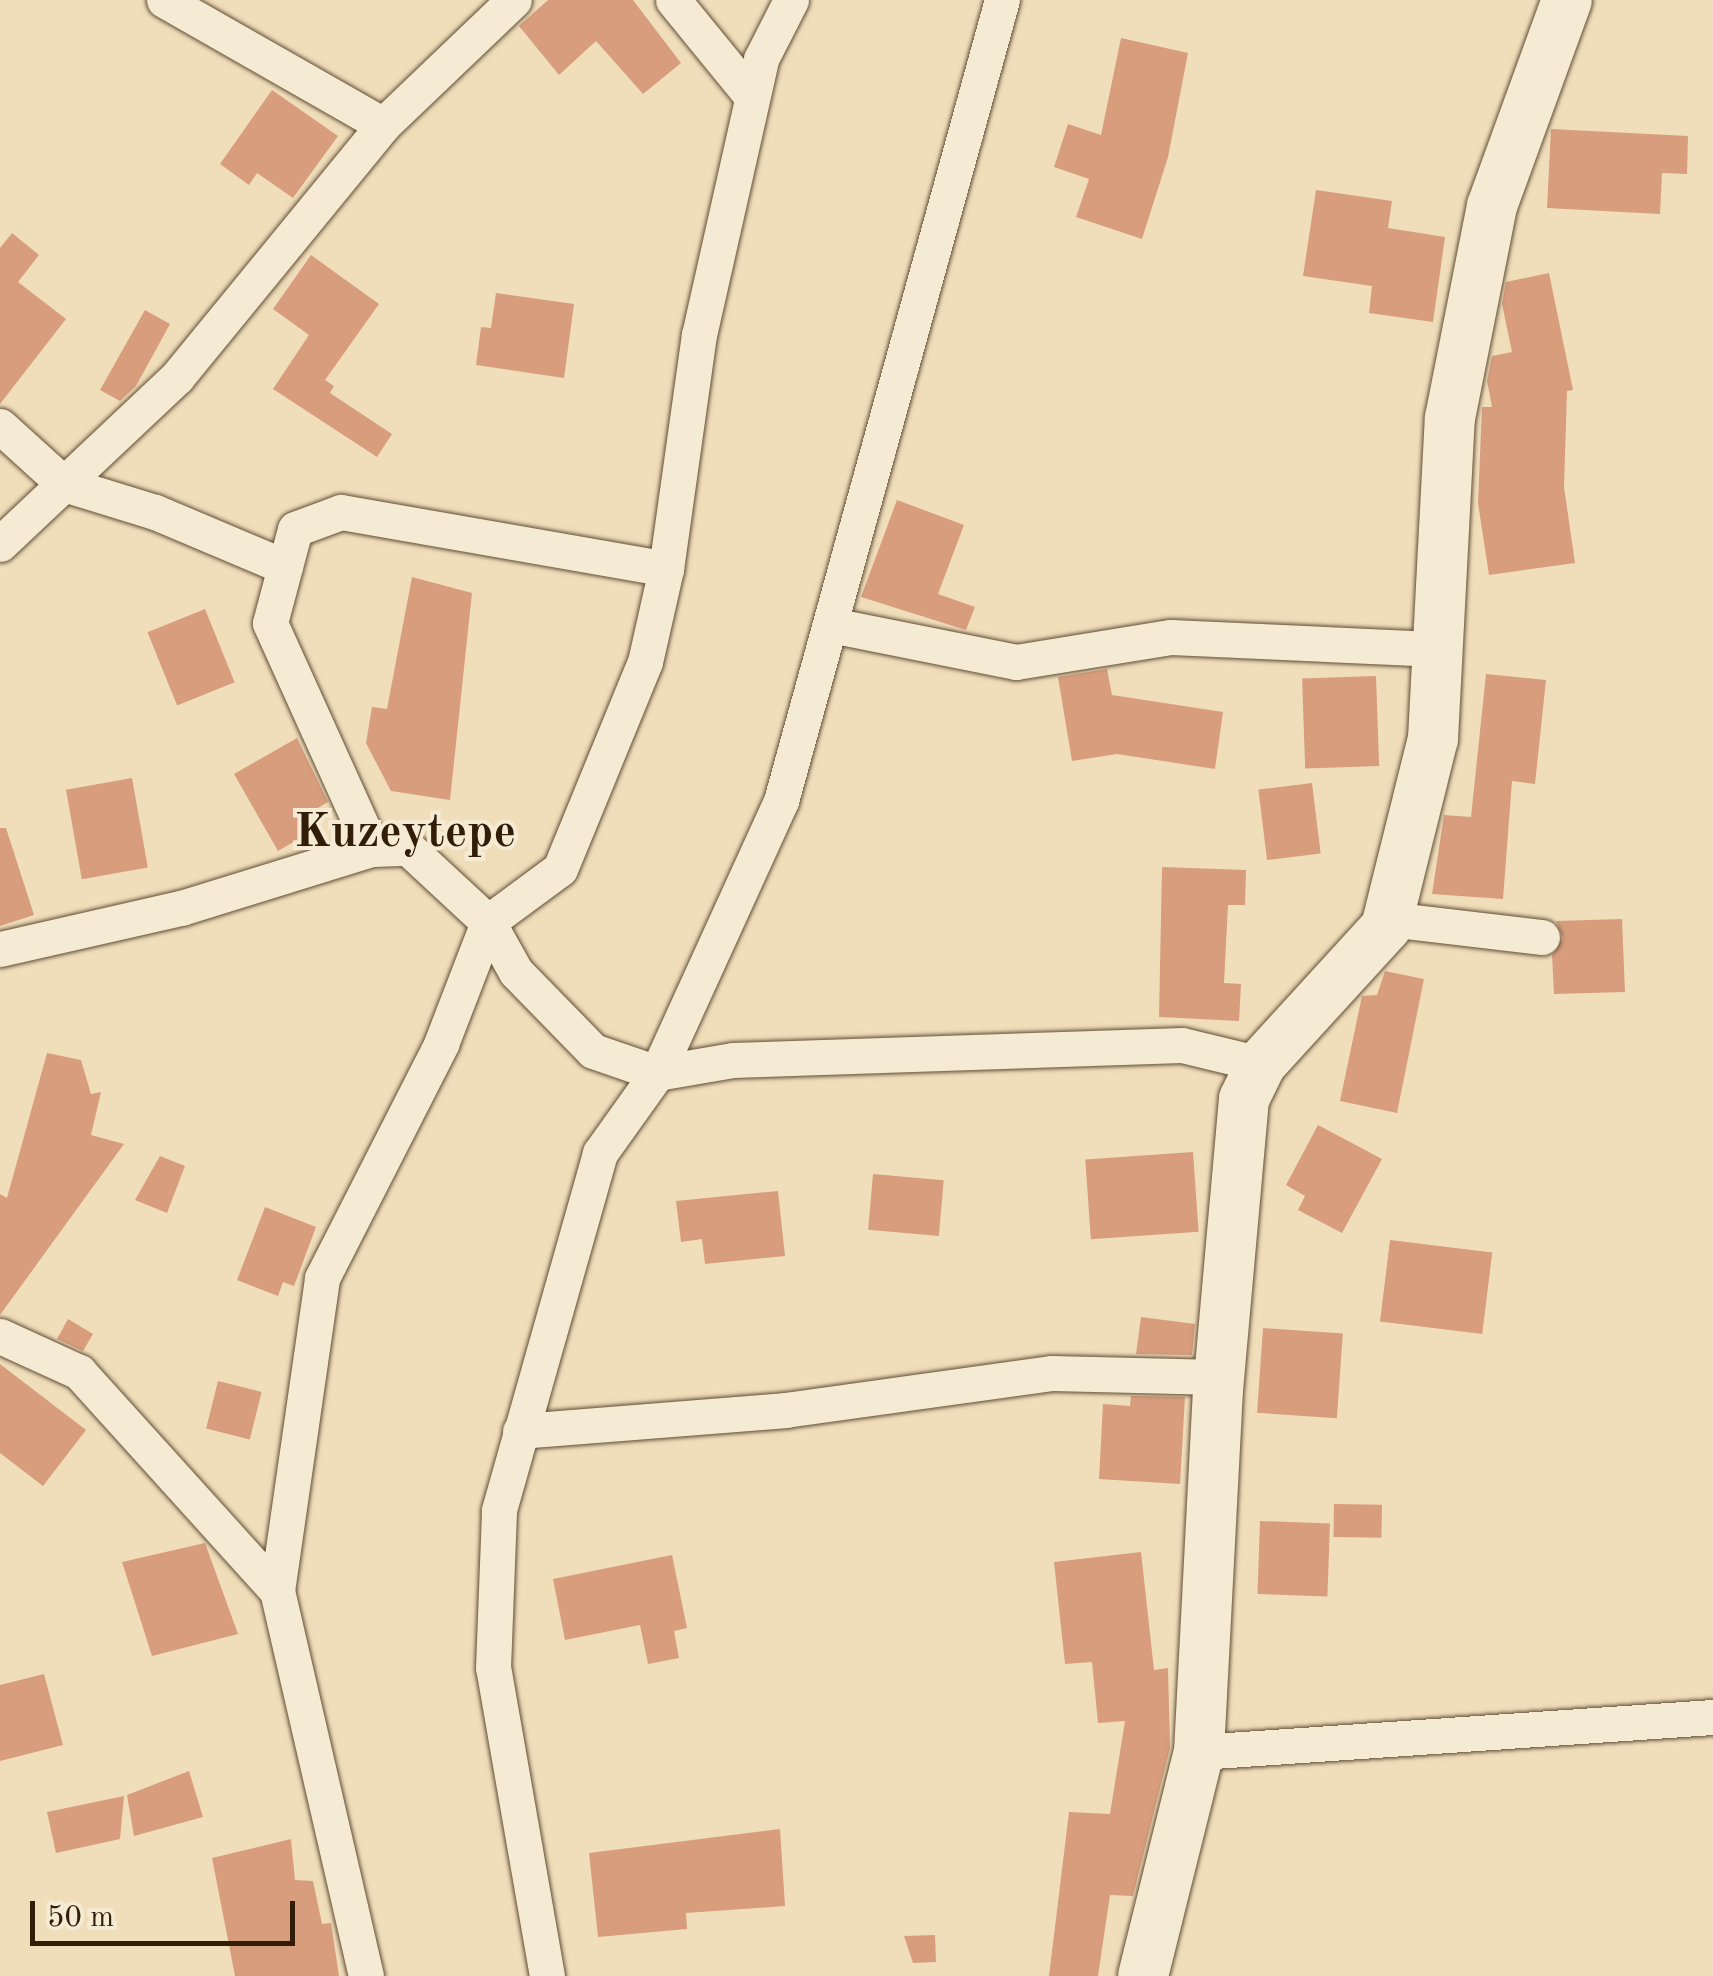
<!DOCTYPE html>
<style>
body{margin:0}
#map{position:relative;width:1713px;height:1976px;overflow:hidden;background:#f0debb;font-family:"Old Standard TT",serif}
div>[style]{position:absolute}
.building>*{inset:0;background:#d79d7d;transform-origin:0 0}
.roads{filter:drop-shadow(0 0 2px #614d35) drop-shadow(0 0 2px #614d35)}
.street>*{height:35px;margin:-17.5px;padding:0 17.5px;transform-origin:17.5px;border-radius:17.5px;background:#f5ead3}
.secondary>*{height:50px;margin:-25px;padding:0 25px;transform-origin:25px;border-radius:25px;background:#f5ead3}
span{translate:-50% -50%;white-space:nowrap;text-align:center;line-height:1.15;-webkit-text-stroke:8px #f5ead3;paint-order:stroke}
.district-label{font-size:48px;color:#311d08;font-weight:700}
.scale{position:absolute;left:30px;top:1901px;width:265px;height:45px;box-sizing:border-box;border:5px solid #311d08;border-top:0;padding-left:12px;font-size:30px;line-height:35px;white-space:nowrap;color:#311d08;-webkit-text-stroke:8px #f5ead3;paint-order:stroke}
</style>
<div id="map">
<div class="building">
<div style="clip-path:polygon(548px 0,633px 0,681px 63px,643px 94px,596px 41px,559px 75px,519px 26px)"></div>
<div style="clip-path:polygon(1121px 38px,1188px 53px,1168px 157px,1142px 239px,1076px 217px,1089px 179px,1054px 167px,1068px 124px,1101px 135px)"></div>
<div style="clip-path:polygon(272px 90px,338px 136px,293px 198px,257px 173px,249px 185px,220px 164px)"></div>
<div style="clip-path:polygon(1551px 129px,1688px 136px,1687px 174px,1662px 173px,1660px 214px,1547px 208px)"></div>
<div style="clip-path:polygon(1316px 190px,1392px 201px,1388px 228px,1445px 237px,1433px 322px,1369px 313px,1372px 286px,1303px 276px)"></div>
<div style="clip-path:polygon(12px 233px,39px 255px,18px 282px,66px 319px,0 404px,0 248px)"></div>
<div style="clip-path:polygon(311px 255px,379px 304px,325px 380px,334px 386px,330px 393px,392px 434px,377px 457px,273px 389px,309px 335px,273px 309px)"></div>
<div style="clip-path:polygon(1549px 273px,1573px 390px,1567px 391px,1564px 487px,1575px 563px,1489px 575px,1478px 503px,1482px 407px,1492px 407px,1487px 381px,1492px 356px,1512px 352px,1502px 304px,1506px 282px)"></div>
<div style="clip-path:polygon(496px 293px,574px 304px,564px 378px,476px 365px,481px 327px,491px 328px)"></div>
<div style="clip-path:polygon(145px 310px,170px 324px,136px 386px,120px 401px,100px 390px)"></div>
<div style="clip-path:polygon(897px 500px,964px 525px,938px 594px,975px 607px,966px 630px,861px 597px)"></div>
<div style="clip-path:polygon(412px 577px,472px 593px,450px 800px,391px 791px,366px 743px,372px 707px,387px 709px)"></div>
<div style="left:205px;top:609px;width:79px;height:62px;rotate:68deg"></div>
<div style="clip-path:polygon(1107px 669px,1112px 695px,1223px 712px,1215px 769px,1117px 754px,1072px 761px,1058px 677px)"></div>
<div style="clip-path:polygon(1486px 674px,1546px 680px,1535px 784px,1512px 781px,1503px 899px,1432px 894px,1444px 815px,1471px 817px)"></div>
<div style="left:1376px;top:676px;width:90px;height:74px;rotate:88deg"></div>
<div style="clip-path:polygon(297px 738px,328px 802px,311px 812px,319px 827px,278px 851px,234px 774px)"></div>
<div style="left:132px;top:778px;width:91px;height:67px;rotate:80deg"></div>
<div style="left:1312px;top:783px;width:71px;height:54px;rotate:83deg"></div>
<div style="clip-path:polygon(0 828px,6px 828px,34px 915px,0 926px)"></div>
<div style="clip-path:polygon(1162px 867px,1246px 870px,1245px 905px,1228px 905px,1224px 983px,1241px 984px,1239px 1021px,1159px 1017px)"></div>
<div style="clip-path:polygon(1622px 919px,1625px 992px,1554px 994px,1552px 955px,1563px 938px,1556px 921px)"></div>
<div style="clip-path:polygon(1385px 971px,1424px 979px,1397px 1113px,1340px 1101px,1362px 996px,1377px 995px)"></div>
<div style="clip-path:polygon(47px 1053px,81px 1060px,91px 1094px,101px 1092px,91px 1135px,124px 1144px,0 1315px,0 1194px,7px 1198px)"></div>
<div style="clip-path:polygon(1318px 1125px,1382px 1159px,1342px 1233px,1298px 1210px,1305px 1196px,1286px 1185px)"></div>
<div style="left:1193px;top:1152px;width:80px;height:108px;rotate:86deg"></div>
<div style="clip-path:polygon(160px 1156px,185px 1166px,167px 1213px,135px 1200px)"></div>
<div style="left:873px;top:1174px;width:71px;height:56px;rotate:5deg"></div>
<div style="clip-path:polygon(778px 1191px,785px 1256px,705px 1264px,702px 1239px,681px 1242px,676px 1201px)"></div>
<div style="clip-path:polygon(265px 1207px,316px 1227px,294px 1286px,283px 1282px,278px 1296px,237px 1280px)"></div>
<div style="left:1390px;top:1240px;width:103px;height:82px;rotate:7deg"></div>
<div style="clip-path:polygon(1141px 1317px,1195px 1324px,1192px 1355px,1136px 1354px)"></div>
<div style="clip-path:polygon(68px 1319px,93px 1334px,83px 1351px,57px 1339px)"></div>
<div style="left:1263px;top:1328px;width:80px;height:85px;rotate:4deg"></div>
<div style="clip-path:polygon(0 1364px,86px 1430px,43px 1486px,0 1453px)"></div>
<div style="left:218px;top:1381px;width:45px;height:49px;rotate:14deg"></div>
<div style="clip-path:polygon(1131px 1396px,1185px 1397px,1180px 1484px,1099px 1479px,1103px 1404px,1130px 1406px)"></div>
<div style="left:1334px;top:1504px;width:48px;height:33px;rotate:1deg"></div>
<div style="left:1260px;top:1521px;width:70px;height:73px;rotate:2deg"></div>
<div style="clip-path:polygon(205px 1543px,238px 1634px,152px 1656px,122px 1562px)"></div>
<div style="clip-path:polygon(1141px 1552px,1154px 1670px,1168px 1668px,1170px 1748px,1133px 1896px,1110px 1895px,1098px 1976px,1049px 1976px,1069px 1812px,1110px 1814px,1125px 1721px,1098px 1723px,1092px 1662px,1065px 1664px,1054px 1562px)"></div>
<div style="clip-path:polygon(672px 1555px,687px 1628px,674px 1631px,679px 1658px,648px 1664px,640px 1625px,565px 1640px,553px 1579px)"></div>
<div style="clip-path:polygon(44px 1674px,63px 1745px,0 1761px,0 1685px)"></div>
<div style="clip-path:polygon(189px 1771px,203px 1817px,134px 1836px,127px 1795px)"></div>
<div style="clip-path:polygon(124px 1796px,120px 1839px,56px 1853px,47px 1812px)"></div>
<div style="clip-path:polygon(780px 1829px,785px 1906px,686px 1913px,687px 1929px,598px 1937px,589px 1853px)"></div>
<div style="clip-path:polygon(291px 1839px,295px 1880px,313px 1881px,322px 1924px,331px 1923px,339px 1976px,235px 1976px,212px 1858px)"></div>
<div style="clip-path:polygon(935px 1935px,936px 1962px,913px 1963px,904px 1936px)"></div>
</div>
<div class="roads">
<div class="street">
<div style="left:164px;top:0;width:252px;rotate:29.7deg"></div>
<div style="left:673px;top:0;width:125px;rotate:50.8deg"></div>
<div style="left:0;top:426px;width:86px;rotate:42.2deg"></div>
<div style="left:64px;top:484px;width:95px;rotate:17.1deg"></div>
<div style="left:155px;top:512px;width:141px;rotate:22.9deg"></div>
<div style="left:0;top:544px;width:243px;rotate:-43.3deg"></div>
<div style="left:177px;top:377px;width:325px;rotate:-50.7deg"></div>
<div style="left:383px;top:125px;width:181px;rotate:-43.7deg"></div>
<div style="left:831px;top:625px;width:189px;rotate:11.3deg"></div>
<div style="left:1016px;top:662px;width:157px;rotate:-9.2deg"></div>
<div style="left:1171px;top:637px;width:267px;rotate:2.6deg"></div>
<div style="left:372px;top:849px;width:248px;rotate:-114.3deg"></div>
<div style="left:270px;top:623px;width:97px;rotate:-75.1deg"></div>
<div style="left:295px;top:529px;width:49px;rotate:-20.3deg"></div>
<div style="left:341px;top:512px;width:330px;rotate:9.9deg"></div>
<div style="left:1388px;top:919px;width:155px;rotate:6.7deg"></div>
<div style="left:0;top:949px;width:186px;rotate:-12.8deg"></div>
<div style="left:181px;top:908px;width:200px;rotate:-17.2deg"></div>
<div style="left:372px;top:849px;width:36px;rotate:-2deg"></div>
<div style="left:408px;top:848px;width:109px;rotate:42.8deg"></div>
<div style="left:488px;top:922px;width:57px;rotate:60.8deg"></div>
<div style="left:516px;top:972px;width:110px;rotate:45.7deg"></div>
<div style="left:593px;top:1051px;width:68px;rotate:19deg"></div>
<div style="left:657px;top:1073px;width:77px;rotate:-9.7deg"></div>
<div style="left:733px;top:1060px;width:449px;rotate:-1.9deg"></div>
<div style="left:1182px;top:1045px;width:81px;rotate:13.5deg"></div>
<div style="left:0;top:1336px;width:87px;rotate:24.5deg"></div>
<div style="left:79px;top:1372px;width:295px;rotate:47.9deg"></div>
<div style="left:520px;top:1431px;width:266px;rotate:-4.5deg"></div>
<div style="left:785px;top:1410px;width:270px;rotate:-7.9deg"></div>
<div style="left:1052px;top:1373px;width:167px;rotate:1.4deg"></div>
<div style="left:1199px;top:1752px;width:515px;rotate:-3.9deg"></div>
<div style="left:366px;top:1976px;width:395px;rotate:-103deg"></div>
<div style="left:277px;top:1591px;width:316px;rotate:-81.8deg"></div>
<div style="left:322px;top:1278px;width:263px;rotate:-63deg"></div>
<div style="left:441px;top:1044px;width:131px;rotate:-68.9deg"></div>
<div style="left:488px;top:922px;width:89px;rotate:-36.4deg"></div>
<div style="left:560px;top:869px;width:224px;rotate:-67.7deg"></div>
<div style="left:645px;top:662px;width:95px;rotate:-77.3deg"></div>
<div style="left:666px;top:569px;width:236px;rotate:-82deg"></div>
<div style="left:699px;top:335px;width:283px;rotate:-77.3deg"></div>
<div style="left:761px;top:59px;width:66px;rotate:-63deg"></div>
<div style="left:547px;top:1976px;width:313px;rotate:-99.9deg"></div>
<div style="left:493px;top:1668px;width:158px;rotate:-87.8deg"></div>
<div style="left:499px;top:1510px;width:371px;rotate:-74.2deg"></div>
<div style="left:600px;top:1153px;width:98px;rotate:-54.5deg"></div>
<div style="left:657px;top:1073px;width:299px;rotate:-65.5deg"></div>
<div style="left:781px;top:801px;width:831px;rotate:-74.58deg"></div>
</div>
<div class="secondary">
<div style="left:1143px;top:1976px;width:231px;rotate:-76deg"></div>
<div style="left:1199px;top:1752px;width:362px;rotate:-87deg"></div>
<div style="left:1218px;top:1390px;width:292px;rotate:-84.9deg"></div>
<div style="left:1244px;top:1099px;width:39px;rotate:-64deg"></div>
<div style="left:1261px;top:1064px;width:185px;rotate:-47.6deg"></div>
<div style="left:1386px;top:927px;width:194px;rotate:-76deg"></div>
<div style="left:1433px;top:739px;width:321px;rotate:-87deg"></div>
<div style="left:1450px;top:418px;width:216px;rotate:-78.8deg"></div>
<div style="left:1492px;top:206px;width:219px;rotate:-70deg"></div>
</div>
</div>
<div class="district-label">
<span style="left:405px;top:834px">Kuzeytepe</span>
</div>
<div class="scale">50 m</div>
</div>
